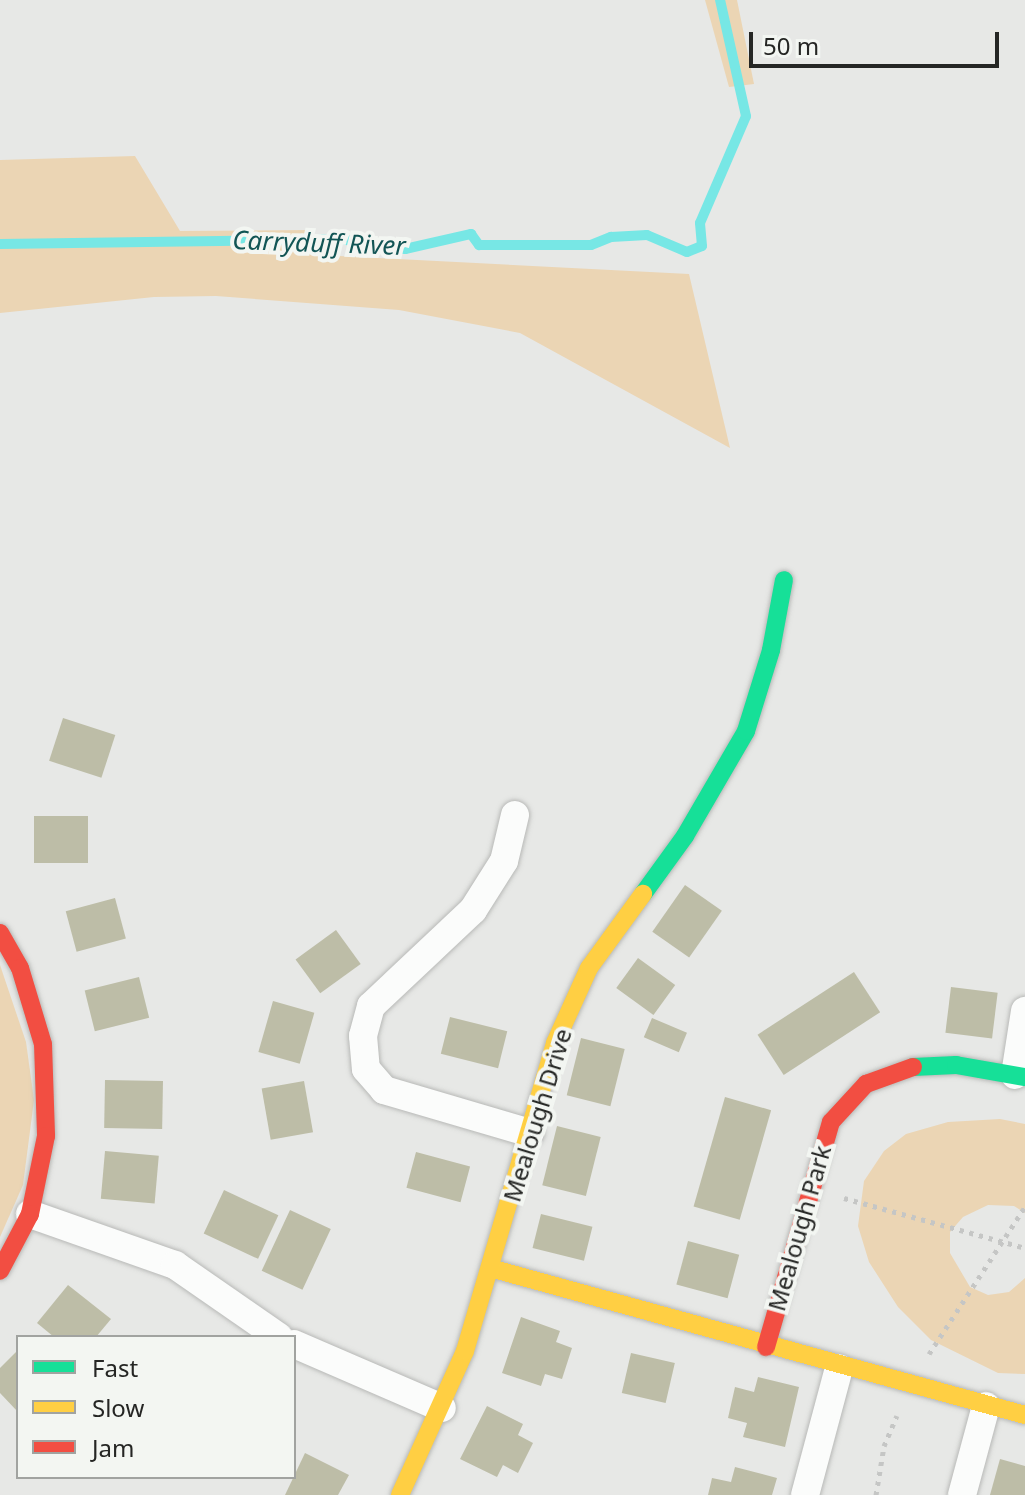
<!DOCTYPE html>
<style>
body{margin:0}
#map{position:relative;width:1025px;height:1495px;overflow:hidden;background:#e7e8e6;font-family:"Noto Sans",sans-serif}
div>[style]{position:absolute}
.green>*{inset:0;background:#ebd5b4}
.stream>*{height:10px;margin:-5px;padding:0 5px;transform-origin:5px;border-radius:5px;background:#77e7e5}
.building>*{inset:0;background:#bdbda7;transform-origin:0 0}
.path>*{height:5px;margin-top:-2.5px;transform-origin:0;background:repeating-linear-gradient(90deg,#c5c6c5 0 4px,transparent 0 10px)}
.roads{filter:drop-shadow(0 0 2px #b8b9b7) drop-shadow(0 0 2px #b8b9b7)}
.street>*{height:28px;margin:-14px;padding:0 14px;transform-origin:14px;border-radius:14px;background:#fbfcfb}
.fast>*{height:18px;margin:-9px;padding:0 9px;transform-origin:9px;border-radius:9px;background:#16e098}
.slow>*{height:18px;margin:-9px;padding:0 9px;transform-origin:9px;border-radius:9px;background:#ffcf43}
.jam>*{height:18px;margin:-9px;padding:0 9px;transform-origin:9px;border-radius:9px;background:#f24e42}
span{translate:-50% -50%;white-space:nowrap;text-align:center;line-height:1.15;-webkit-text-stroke:8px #f3f6f2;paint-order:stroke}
.street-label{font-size:24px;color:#252624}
.water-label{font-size:26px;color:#125555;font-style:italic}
.legend{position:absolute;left:16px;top:1335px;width:280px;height:144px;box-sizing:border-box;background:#f3f6f2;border:2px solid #a1a3a0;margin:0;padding:10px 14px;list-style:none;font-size:24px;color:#252624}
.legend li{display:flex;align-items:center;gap:16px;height:40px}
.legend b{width:40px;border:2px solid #a1a3a0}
.scale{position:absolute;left:749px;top:32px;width:250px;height:36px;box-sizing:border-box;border:4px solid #252624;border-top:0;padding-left:10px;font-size:24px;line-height:28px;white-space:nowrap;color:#252624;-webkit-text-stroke:6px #f3f6f2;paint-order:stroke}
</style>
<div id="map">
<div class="green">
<div style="clip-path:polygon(705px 0,737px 0,754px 84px,729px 87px)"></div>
<div style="clip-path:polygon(135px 156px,180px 231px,309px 230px,339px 256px,689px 274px,730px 448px,520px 333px,399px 310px,216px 296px,154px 297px,0 313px,0 160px)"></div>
<div style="clip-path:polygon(0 965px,26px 1042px,34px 1100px,23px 1185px,0 1237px)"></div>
<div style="clip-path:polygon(1000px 1119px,1025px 1124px,1025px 1213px,1014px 1206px,988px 1205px,963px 1217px,950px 1232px,950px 1253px,970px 1287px,988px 1295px,1009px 1292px,1025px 1278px,1025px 1374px,998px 1373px,931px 1340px,898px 1307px,869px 1262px,858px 1226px,864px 1181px,884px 1151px,906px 1134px,948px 1122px)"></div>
</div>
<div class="stream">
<div style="left:0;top:244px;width:340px;rotate:-0.8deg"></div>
<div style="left:340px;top:239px;width:66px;rotate:8.7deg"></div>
<div style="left:405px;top:249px;width:68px;rotate:-12.8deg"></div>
<div style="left:471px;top:234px;width:14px;rotate:54deg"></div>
<div style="left:479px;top:245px;width:112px"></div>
<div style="left:591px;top:245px;width:22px;rotate:-22deg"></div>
<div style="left:611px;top:237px;width:36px;rotate:-3deg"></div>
<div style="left:647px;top:235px;width:43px;rotate:23deg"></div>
<div style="left:687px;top:252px;width:16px;rotate:-22deg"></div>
<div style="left:702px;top:246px;width:23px;rotate:-95deg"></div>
<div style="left:700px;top:223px;width:116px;rotate:-66.7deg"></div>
<div style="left:746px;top:116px;width:119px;rotate:-102.6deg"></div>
</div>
<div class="building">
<div style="left:63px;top:718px;width:55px;height:45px;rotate:18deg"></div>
<div style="left:88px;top:816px;width:47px;height:54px;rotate:90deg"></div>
<div style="left:685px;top:885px;width:45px;height:57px;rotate:35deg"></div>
<div style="left:115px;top:898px;width:42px;height:51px;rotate:75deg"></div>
<div style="left:336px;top:930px;width:42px;height:50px;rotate:54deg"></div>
<div style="left:638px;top:958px;width:46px;height:37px;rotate:36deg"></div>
<div style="left:854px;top:972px;width:48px;height:115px;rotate:57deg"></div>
<div style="left:139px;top:977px;width:42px;height:56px;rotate:76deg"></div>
<div style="left:951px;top:987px;width:47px;height:46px;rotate:7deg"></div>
<div style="left:273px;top:1001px;width:43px;height:53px;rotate:16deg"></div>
<div style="left:450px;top:1017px;width:59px;height:38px;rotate:14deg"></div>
<div style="left:652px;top:1018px;width:38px;height:21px;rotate:23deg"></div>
<div style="left:581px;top:1038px;width:45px;height:59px;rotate:14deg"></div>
<div style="left:105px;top:1080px;width:58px;height:48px;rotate:1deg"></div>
<div style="left:304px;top:1081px;width:52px;height:43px;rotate:80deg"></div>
<div style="left:725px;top:1097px;width:48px;height:114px;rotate:16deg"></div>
<div style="left:557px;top:1126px;width:45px;height:61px;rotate:14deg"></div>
<div style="left:105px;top:1151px;width:54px;height:48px;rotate:5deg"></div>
<div style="left:416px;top:1152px;width:56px;height:37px;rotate:15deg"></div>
<div style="left:224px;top:1190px;width:60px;height:48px;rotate:25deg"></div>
<div style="left:290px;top:1210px;width:45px;height:67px;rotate:25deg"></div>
<div style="left:541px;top:1214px;width:53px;height:35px;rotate:14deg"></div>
<div style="left:688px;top:1241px;width:53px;height:45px;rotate:15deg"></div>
<div style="clip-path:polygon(68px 1285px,111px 1319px,96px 1337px,54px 1337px,37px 1323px)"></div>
<div style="clip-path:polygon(521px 1317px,560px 1331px,556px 1342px,572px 1348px,562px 1379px,545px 1374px,541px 1386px,502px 1373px)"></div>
<div style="clip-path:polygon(18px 1350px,18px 1412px,0 1393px,0 1368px)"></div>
<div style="left:631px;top:1353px;width:45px;height:41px;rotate:13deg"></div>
<div style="clip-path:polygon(758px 1377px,799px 1387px,785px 1447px,743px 1437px,747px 1423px,728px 1418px,735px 1387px,754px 1392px)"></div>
<div style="clip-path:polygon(487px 1406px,523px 1424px,518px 1435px,533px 1443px,518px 1473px,503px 1465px,497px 1477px,460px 1459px)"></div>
<div style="clip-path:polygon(305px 1453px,349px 1475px,338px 1495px,285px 1495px)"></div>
<div style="clip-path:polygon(1000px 1459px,1025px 1466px,1025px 1495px,990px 1495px)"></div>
<div style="clip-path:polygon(735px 1467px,777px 1478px,772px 1495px,708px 1495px,712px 1478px,731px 1482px)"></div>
</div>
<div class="path">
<div style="left:844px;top:1198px;width:188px;rotate:15.4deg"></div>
<div style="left:929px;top:1354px;width:176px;rotate:-56.9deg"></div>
<div style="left:876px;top:1495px;width:50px;rotate:-80.7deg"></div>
<div style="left:884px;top:1446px;width:33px;rotate:-67deg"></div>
</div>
<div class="roads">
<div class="street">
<div style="left:515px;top:815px;width:47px;rotate:103.4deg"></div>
<div style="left:504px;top:861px;width:58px;rotate:122.3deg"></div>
<div style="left:473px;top:910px;width:140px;rotate:136.7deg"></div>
<div style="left:371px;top:1006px;width:31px;rotate:105deg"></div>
<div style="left:363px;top:1036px;width:33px;rotate:85deg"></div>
<div style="left:366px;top:1069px;width:28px;rotate:49deg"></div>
<div style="left:384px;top:1090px;width:152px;rotate:16.4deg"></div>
<div style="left:1015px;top:1075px;width:65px;rotate:-81.1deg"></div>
<div style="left:30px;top:1214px;width:154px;rotate:19.4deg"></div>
<div style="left:175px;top:1265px;width:126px;rotate:34.7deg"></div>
<div style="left:294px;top:1344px;width:161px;rotate:23.4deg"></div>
<div style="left:805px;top:1495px;width:131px;rotate:-75deg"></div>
<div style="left:962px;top:1495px;width:92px;rotate:-74.9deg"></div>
</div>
<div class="fast">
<div style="left:643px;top:894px;width:72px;rotate:-54.1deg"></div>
<div style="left:685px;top:836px;width:121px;rotate:-59.8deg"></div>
<div style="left:746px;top:731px;width:85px;rotate:-72.8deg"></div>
<div style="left:771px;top:650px;width:71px;rotate:-79.5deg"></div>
<div style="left:913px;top:1067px;width:43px;rotate:-2.7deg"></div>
<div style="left:956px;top:1065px;width:70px;rotate:9.9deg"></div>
</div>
<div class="slow">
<div style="left:490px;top:1268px;width:555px;rotate:15.36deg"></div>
<div style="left:400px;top:1495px;width:158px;rotate:-65.7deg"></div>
<div style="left:465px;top:1351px;width:321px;rotate:-73.7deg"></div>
<div style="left:555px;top:1043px;width:82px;rotate:-65.6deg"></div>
<div style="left:589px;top:968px;width:92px;rotate:-53.9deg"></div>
</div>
<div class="jam">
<div style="left:0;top:933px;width:40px;rotate:60.3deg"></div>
<div style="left:20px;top:968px;width:79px;rotate:73.2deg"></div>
<div style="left:43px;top:1044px;width:92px;rotate:88.1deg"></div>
<div style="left:46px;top:1136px;width:80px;rotate:101.6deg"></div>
<div style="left:30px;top:1214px;width:64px;rotate:117.8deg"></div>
<div style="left:766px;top:1347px;width:234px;rotate:-73.9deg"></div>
<div style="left:831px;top:1122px;width:52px;rotate:-47.4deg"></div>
<div style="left:866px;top:1084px;width:50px;rotate:-19.9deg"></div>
</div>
</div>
<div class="street-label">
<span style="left:537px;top:1115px;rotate:-73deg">Mealough Drive</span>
<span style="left:799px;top:1228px;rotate:-74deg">Mealough Park</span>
</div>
<div class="water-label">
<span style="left:319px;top:243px;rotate:2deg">Carryduff River</span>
</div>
<ul class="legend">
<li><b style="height:10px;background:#16e098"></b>Fast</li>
<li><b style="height:10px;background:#ffcf43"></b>Slow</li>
<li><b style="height:10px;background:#f24e42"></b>Jam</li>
</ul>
<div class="scale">50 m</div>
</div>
